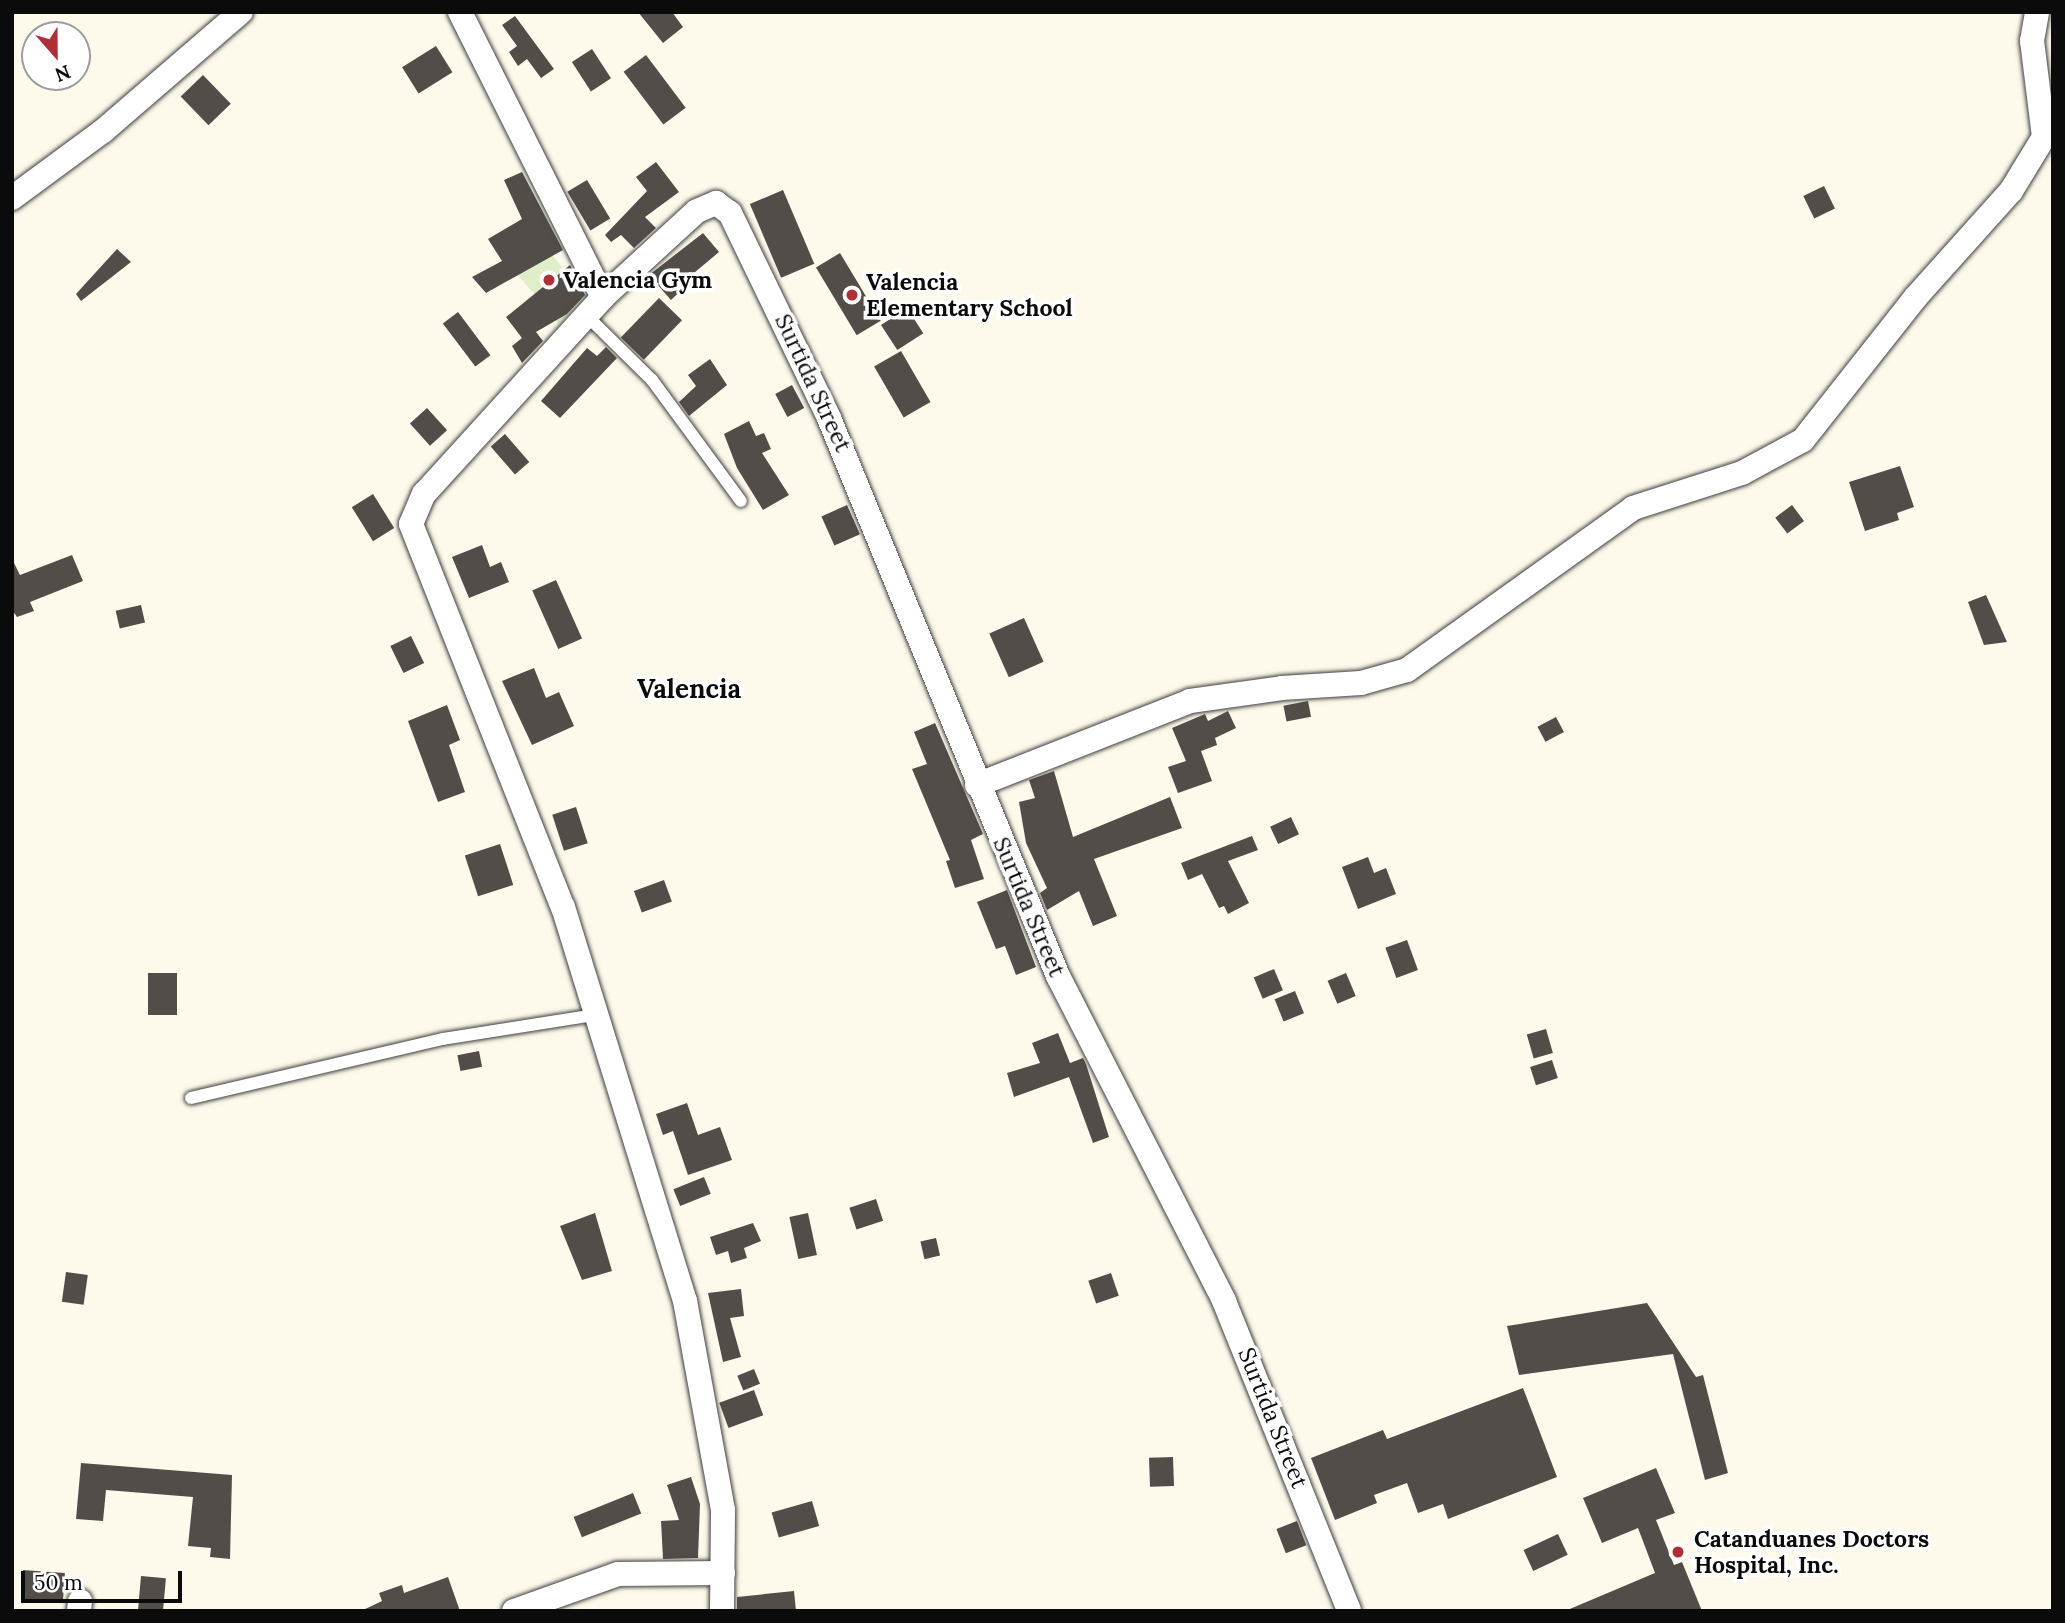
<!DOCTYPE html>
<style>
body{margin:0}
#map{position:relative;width:2065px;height:1623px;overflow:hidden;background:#fefaeb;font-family:Lora,serif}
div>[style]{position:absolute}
.pitch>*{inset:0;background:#e0edc9;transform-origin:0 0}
.building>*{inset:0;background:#534d49;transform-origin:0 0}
.roads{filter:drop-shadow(0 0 2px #3e3e3e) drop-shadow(0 0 2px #3e3e3e)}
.service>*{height:12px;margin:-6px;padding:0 6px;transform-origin:6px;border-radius:6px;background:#fff}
.minor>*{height:24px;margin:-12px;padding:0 12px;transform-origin:12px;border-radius:12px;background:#fff}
.dots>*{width:19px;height:19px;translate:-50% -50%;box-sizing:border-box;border:4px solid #fff;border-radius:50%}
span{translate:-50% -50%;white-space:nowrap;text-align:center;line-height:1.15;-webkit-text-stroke:7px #fff;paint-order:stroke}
.poi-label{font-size:23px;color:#0b0b0b;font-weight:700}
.left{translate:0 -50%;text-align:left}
.street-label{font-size:23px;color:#0b0b0b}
.quarter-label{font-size:26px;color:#0b0b0b;font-weight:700}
.frame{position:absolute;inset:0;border:14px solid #0b0b0b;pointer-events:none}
.north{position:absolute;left:21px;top:21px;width:70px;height:70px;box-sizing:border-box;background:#fff;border:2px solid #9d9d9d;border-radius:50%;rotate:159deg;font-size:19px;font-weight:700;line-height:28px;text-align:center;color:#0b0b0b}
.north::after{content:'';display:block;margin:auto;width:24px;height:32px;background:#b12e34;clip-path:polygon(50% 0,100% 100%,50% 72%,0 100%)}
.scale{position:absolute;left:21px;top:1571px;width:161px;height:32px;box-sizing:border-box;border:4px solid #0b0b0b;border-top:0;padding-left:9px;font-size:21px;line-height:24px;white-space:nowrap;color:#0b0b0b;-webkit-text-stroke:5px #fff;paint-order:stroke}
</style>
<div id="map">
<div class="pitch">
<div style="left:542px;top:243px;width:72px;height:39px;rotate:50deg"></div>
</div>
<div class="building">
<div style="clip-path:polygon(638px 12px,672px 12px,683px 27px,663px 43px)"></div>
<div style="clip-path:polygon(515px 16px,554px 69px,541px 78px,527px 59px,518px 66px,509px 52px,517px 46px,502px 25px)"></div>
<div style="left:436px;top:46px;width:31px;height:40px;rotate:58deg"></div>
<div style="left:592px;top:49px;width:35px;height:24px;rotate:57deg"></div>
<div style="left:646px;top:55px;width:66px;height:28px;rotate:53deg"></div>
<div style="left:203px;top:75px;width:40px;height:31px;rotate:46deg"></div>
<div style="clip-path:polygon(656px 162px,679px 192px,645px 217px,656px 228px,634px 248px,621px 235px,611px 242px,605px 235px,647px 191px,636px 177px)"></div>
<div style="clip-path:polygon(522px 172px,563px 250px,486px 293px,472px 277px,502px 261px,488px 239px,522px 219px,504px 180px)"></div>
<div style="left:587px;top:180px;width:45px;height:23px;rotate:59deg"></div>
<div style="left:1824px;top:186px;width:25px;height:23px;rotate:64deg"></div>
<div style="left:783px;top:190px;width:80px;height:36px;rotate:67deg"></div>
<div style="clip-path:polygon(703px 233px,719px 252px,688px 278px,691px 281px,671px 300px,649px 275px)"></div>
<div style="clip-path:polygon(117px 249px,131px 262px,81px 301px,76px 294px)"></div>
<div style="left:840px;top:253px;width:79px;height:28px;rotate:59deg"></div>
<div style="clip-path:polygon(570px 265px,585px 295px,567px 314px,536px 332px,543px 341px,522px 363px,512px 346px,522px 338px,506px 317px)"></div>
<div style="left:659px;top:298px;width:32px;height:55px;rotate:44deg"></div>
<div style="left:907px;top:308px;width:30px;height:31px;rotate:57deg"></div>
<div style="left:458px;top:312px;width:54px;height:19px;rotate:53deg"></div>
<div style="clip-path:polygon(606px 347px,617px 358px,560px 418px,541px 401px,587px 348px,597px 356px)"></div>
<div style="left:901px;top:351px;width:59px;height:31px;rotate:60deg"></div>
<div style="clip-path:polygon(710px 359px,727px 385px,689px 416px,679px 402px,696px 386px,688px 375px)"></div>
<div style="left:792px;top:385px;width:26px;height:19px;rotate:62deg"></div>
<div style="left:427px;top:408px;width:30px;height:23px;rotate:48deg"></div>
<div style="clip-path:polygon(749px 421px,756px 436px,764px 433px,771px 449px,762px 453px,789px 495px,763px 510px,737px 468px,724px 434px)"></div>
<div style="left:505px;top:434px;width:37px;height:19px;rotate:49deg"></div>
<div style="clip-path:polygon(1900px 466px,1914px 507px,1897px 513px,1899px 520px,1865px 531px,1849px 482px)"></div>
<div style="left:373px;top:494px;width:40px;height:25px;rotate:58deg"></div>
<div style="left:847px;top:505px;width:32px;height:28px;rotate:66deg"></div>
<div style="left:1792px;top:505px;width:20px;height:21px;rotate:53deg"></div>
<div style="clip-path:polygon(482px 545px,490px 567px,501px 562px,509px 582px,469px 598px,452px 557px)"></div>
<div style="clip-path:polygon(72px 555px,83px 581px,30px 602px,34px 611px,17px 617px,12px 610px,12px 559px,20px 575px)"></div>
<div style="left:556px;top:580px;width:64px;height:26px;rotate:66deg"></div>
<div style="clip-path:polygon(1986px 595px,2007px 642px,1984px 645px,1968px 602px)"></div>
<div style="left:141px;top:605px;width:18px;height:26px;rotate:77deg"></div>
<div style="left:1024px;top:618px;width:48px;height:38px;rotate:66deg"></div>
<div style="left:411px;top:636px;width:30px;height:23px;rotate:64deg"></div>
<div style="clip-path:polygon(534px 668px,546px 698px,559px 692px,574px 726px,532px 745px,502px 681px)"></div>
<div style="left:1308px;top:701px;width:16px;height:25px;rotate:79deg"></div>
<div style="clip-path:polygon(447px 705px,460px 740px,449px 745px,465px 792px,438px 802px,408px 721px)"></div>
<div style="clip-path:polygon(1228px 711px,1236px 728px,1215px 738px,1217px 745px,1201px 751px,1212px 781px,1178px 793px,1168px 767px,1186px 761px,1172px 728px,1205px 714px,1208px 721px)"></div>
<div style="left:1556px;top:717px;width:17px;height:21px;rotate:62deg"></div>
<div style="clip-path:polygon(935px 723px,983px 834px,971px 840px,984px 879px,955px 888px,946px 861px,950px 860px,912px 769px,927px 764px,914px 732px)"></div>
<div style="clip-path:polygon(1054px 771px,1073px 837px,1170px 797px,1182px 828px,1094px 859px,1117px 916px,1093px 926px,1079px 891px,1047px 910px,1040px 893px,1047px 888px,1026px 843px,1019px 802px,1035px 798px,1029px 780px)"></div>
<div style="left:576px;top:807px;width:38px;height:25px;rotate:72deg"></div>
<div style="left:1291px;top:817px;width:19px;height:23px;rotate:65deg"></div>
<div style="clip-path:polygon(1252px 836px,1258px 850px,1228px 861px,1249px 903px,1228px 914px,1224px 906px,1219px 908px,1202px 874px,1188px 880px,1181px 863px)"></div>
<div style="left:500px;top:844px;width:43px;height:37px;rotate:72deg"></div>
<div style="clip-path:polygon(1368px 857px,1374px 873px,1386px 868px,1396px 894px,1358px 909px,1342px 867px)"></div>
<div style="left:664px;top:880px;width:23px;height:32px;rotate:70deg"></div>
<div style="clip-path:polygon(1007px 890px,1036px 967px,1016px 975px,1005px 946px,996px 949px,977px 902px)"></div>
<div style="left:1407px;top:940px;width:32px;height:23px;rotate:70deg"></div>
<div style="left:1274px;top:969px;width:23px;height:22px;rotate:67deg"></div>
<div style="left:148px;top:973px;width:29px;height:42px"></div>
<div style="left:1346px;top:973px;width:25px;height:20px;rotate:67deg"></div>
<div style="left:1295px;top:991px;width:24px;height:22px;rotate:68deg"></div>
<div style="left:1546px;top:1029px;width:25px;height:20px;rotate:74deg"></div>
<div style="clip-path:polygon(1058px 1033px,1070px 1063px,1083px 1058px,1086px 1064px,1109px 1137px,1093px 1143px,1069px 1077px,1014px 1097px,1007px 1073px,1040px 1063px,1032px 1043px)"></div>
<div style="left:479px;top:1051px;width:16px;height:22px;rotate:79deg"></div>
<div style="left:1552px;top:1060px;width:19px;height:23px;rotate:72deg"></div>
<div style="clip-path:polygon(687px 1103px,698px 1135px,720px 1127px,732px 1160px,688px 1175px,673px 1131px,663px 1135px,656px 1114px)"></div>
<div style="left:704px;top:1177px;width:18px;height:33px;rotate:68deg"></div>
<div style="left:876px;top:1199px;width:23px;height:28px;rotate:72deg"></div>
<div style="clip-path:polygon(595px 1213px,612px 1271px,582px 1280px,560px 1226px)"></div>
<div style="left:808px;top:1213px;width:43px;height:19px;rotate:78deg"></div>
<div style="clip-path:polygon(753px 1223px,761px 1241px,744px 1248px,747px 1258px,731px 1263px,728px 1251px,716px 1255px,710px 1237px)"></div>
<div style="left:936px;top:1238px;width:18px;height:16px;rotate:77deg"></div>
<div style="left:66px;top:1272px;width:22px;height:30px;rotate:8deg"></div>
<div style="left:1111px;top:1273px;width:24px;height:24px;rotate:71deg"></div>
<div style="clip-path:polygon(741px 1289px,744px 1316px,730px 1318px,741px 1357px,723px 1362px,708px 1293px)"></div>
<div style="clip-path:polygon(1647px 1303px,1696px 1377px,1703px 1375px,1728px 1473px,1705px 1480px,1673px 1354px,1519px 1375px,1507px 1326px)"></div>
<div style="left:754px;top:1369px;width:16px;height:18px;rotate:68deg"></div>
<div style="clip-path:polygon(1523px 1388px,1557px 1477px,1448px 1519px,1443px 1504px,1418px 1513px,1407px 1483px,1374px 1495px,1377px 1503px,1335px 1520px,1311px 1458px,1383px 1430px,1387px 1439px)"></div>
<div style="left:754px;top:1390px;width:27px;height:37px;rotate:70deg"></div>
<div style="left:1173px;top:1457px;width:29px;height:24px;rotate:88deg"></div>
<div style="clip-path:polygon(81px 1463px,232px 1475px,230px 1559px,210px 1557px,211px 1548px,188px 1546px,193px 1497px,106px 1490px,103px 1521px,76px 1519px)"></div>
<div style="clip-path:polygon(1656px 1468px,1675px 1513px,1656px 1520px,1674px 1565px,1682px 1562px,1702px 1611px,1565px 1611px,1655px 1573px,1638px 1528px,1602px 1543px,1583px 1498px)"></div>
<div style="clip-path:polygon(691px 1477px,700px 1504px,698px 1558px,663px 1559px,661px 1521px,679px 1520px,667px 1485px)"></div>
<div style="left:633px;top:1493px;width:22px;height:64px;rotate:68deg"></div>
<div style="left:812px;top:1501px;width:26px;height:42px;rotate:74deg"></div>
<div style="left:1297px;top:1521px;width:26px;height:22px;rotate:69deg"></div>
<div style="left:1558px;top:1534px;width:23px;height:38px;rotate:65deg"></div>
<div style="left:23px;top:1570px;width:42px;height:30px;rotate:4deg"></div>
<div style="left:141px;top:1576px;width:25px;height:35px;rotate:5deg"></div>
<div style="clip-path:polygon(448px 1577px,460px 1611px,361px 1611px,382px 1601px,379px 1593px,402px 1585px,404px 1593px)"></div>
<div style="clip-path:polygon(794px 1591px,796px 1611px,737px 1611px,737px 1597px)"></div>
</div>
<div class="roads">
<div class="service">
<div style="left:586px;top:315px;width:93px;rotate:44.6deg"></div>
<div style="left:652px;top:380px;width:150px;rotate:53.7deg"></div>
<div style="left:191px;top:1098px;width:259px;rotate:-13.2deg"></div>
<div style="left:443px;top:1039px;width:153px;rotate:-9deg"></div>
</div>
<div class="minor">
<div style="left:460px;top:12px;width:319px;rotate:63.4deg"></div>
<div style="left:12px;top:198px;width:113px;rotate:-36.4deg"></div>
<div style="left:103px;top:131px;width:182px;rotate:-40.8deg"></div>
<div style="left:977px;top:785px;width:229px;rotate:-21.5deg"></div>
<div style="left:1190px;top:701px;width:93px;rotate:-8deg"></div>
<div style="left:1282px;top:688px;width:79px;rotate:-3.6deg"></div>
<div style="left:1361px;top:683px;width:48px;rotate:-15.8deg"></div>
<div style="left:1407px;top:670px;width:278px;rotate:-35.6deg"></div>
<div style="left:1633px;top:508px;width:114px;rotate:-17.8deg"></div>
<div style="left:1742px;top:473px;width:69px;rotate:-28.4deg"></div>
<div style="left:1803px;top:440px;width:181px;rotate:-51.7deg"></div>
<div style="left:1915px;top:298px;width:144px;rotate:-48.1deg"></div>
<div style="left:2011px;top:191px;width:63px;rotate:-58.6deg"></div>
<div style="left:2044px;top:137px;width:97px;rotate:-97.1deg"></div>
<div style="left:2032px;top:41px;width:29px;rotate:-80deg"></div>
<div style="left:79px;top:1611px;width:10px;rotate:-84deg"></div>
<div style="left:514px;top:1611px;width:110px;rotate:-19.6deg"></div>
<div style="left:618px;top:1574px;width:105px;rotate:-0.5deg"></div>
<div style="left:722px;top:1611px;width:101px;rotate:-89.4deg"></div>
<div style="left:723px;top:1510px;width:212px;rotate:-100.3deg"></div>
<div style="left:685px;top:1301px;width:412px;rotate:-107.2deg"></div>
<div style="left:563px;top:908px;width:413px;rotate:-111.6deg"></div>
<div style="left:411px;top:524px;width:33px;rotate:-67deg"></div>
<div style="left:424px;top:494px;width:266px;rotate:-47.7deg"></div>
<div style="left:603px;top:297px;width:127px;rotate:-42.5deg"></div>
<div style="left:697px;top:211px;width:21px;rotate:-23deg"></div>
<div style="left:716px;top:203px;width:17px;rotate:36deg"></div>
<div style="left:730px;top:213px;width:228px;rotate:64.2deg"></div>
<div style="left:829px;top:418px;width:603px;rotate:67.69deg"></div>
<div style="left:1058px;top:976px;width:365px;rotate:62.9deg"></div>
<div style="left:1224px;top:1301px;width:334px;rotate:68deg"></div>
</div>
</div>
<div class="dots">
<div style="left:549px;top:280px;background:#b12e34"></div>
<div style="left:852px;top:295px;background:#b12e34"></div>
<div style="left:1678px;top:1552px;background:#b12e34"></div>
</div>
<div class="poi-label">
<span class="left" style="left:563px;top:280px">Valencia Gym</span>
<span class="left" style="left:866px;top:295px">Valencia<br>Elementary School</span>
<span class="left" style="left:1694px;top:1552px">Catanduanes Doctors<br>Hospital, Inc.</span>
</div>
<div class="street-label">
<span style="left:813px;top:383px;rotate:65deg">Surtida Street</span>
<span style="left:1029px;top:907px;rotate:67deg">Surtida Street</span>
<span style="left:1273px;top:1418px;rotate:68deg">Surtida Street</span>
</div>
<div class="quarter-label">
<span style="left:689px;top:689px">Valencia</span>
</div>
<div class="frame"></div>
<div class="north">N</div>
<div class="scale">50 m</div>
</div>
